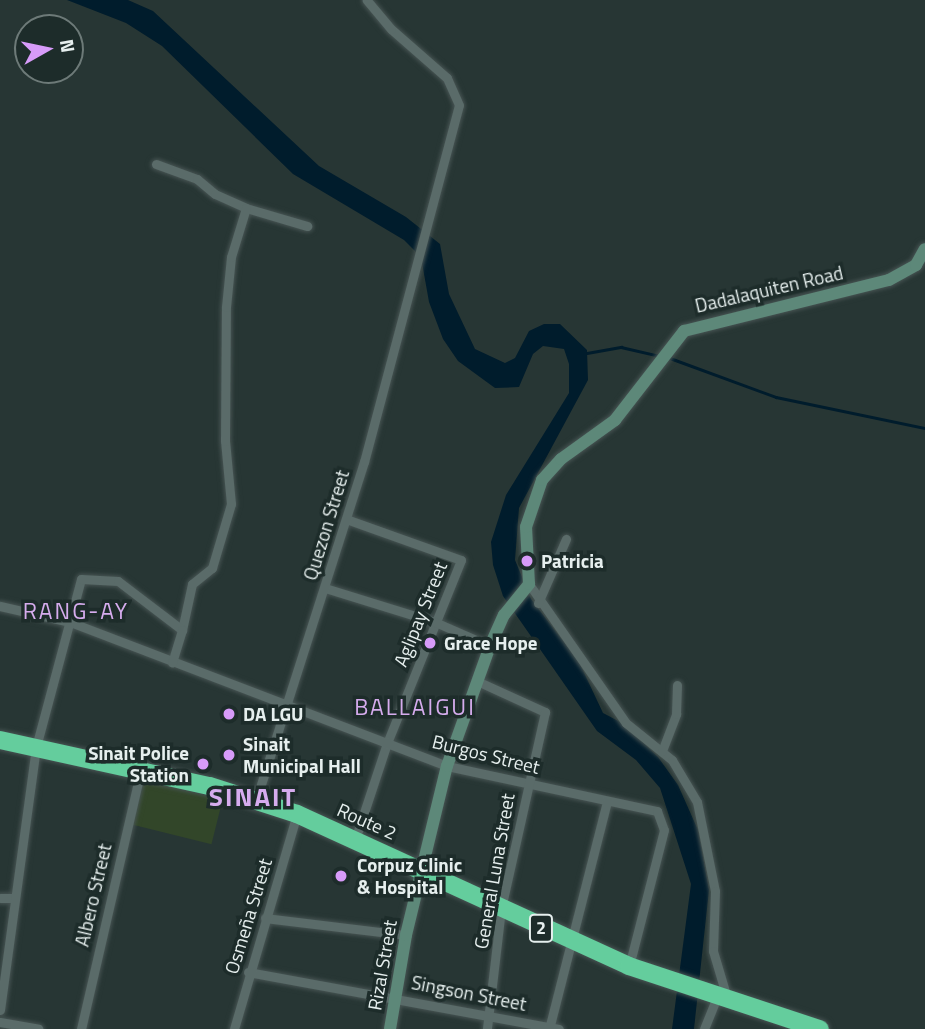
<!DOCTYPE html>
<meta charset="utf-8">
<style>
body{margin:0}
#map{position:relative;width:925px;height:1029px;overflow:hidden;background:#273634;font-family:"Titillium Web",sans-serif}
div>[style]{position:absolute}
.green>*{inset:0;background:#324629;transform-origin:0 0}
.water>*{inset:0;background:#001c2c}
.stream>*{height:2.5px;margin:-1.25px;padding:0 1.25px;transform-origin:1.25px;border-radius:1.25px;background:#001c2c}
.roads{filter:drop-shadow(0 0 2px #475453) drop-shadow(0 0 2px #475453)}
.street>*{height:9px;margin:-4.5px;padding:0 4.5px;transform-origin:4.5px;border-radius:4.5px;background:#5a6b69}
.secondary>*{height:12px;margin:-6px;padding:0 6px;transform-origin:6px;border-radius:6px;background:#5d8879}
.highway>*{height:18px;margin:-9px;padding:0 9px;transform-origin:9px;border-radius:9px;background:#64cd9d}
.dots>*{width:19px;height:19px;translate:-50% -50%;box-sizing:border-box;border:4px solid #1d2c2a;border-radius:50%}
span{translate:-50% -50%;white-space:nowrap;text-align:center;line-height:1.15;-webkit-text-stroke:7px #1d2c2a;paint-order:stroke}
.shield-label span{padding:2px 5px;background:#1d2c2a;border:2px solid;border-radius:5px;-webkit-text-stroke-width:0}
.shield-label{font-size:18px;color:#e6efee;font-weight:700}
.street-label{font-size:19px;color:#e6efee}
.poi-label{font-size:19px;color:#e6efee;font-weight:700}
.left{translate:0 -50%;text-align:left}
.right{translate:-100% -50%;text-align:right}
.quarter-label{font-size:23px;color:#d6acee;letter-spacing:2px}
.district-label{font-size:26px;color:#d6acee;font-weight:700;letter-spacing:2px}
.north{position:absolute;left:14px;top:14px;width:70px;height:70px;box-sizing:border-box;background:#1d2c2a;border:2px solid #6d7a78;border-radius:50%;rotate:81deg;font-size:19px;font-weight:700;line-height:28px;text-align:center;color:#e6efee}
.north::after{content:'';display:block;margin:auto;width:24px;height:32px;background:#d79bf9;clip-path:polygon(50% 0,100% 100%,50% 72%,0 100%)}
</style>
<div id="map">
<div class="green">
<div style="left:144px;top:780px;width:81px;height:46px;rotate:14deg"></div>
</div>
<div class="water">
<div style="clip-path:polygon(67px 0,128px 0,153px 11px,319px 166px,406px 217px,440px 244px,449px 294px,475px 349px,505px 363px,515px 358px,529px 331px,544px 324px,560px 324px,587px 350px,588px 380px,519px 508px,515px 560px,531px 599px,579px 662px,603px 713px,624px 724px,658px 757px,678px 785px,698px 830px,709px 890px,694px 1029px,672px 1029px,691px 884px,660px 788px,636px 760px,597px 731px,503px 596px,493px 565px,491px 542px,506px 495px,569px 393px,569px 364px,564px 349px,543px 346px,533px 354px,519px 387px,495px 388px,484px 380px,458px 361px,443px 339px,429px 302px,421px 257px,404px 240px,293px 174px,162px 46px,126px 23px)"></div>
</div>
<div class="stream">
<div style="left:587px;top:353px;width:35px;rotate:-10deg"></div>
<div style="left:621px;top:347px;width:40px;rotate:13deg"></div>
<div style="left:670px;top:358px;width:113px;rotate:20.2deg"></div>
<div style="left:776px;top:397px;width:152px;rotate:11.8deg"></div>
</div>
<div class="roads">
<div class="street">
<div style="left:156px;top:164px;width:44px;rotate:20.1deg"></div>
<div style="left:197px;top:179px;width:23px;rotate:40deg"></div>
<div style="left:215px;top:194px;width:34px;rotate:24deg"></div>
<div style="left:246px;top:208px;width:64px;rotate:16.4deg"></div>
<div style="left:346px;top:519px;width:122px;rotate:19.6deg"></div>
<div style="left:461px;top:560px;width:197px;rotate:112deg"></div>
<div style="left:387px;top:743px;width:99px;rotate:108.3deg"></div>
<div style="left:529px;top:584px;width:169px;rotate:55.1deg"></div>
<div style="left:626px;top:723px;width:59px;rotate:38.8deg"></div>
<div style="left:672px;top:760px;width:49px;rotate:59.2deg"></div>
<div style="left:697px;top:802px;width:91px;rotate:78.6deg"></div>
<div style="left:715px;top:891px;width:60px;rotate:91.9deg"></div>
<div style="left:713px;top:951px;width:49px;rotate:73.4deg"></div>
<div style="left:325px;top:588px;width:115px;rotate:17.2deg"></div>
<div style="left:435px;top:622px;width:60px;rotate:23.6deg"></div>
<div style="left:538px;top:603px;width:70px;rotate:-66.4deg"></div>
<div style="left:0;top:606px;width:72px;rotate:12.9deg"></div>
<div style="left:70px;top:622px;width:404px;rotate:20.9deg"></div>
<div style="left:447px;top:766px;width:215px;rotate:12.1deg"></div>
<div style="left:657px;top:811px;width:20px;rotate:70deg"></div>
<div style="left:664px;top:830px;width:140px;rotate:104.4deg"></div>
<div style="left:182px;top:630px;width:47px;rotate:-77.7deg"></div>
<div style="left:192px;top:584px;width:26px;rotate:-39deg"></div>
<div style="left:212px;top:568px;width:67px;rotate:-73.5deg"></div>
<div style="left:231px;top:504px;width:63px;rotate:-95.4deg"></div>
<div style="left:225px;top:441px;width:134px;rotate:-89.6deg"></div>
<div style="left:226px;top:307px;width:50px;rotate:-84.3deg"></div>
<div style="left:231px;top:257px;width:51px;rotate:-73deg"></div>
<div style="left:477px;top:681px;width:75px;rotate:24.5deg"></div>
<div style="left:545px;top:712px;width:202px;rotate:102.6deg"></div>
<div style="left:501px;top:909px;width:121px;rotate:96.7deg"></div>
<div style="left:662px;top:751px;width:40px;rotate:-69deg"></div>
<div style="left:676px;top:714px;width:29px;rotate:-88deg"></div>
<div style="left:256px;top:800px;width:355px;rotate:-72.3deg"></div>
<div style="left:364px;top:462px;width:369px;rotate:-75.1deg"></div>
<div style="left:459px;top:105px;width:30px;rotate:-114deg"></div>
<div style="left:447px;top:78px;width:74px;rotate:-138.8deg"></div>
<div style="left:391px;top:29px;width:38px;rotate:-130deg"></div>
<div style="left:0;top:898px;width:14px"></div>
<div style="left:265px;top:918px;width:142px;rotate:6.9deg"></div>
<div style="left:248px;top:972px;width:316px;rotate:10.4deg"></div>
<div style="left:0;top:1010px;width:265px;rotate:-82.2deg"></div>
<div style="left:36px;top:747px;width:174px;rotate:-75deg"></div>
<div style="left:81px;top:579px;width:37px;rotate:3deg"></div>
<div style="left:118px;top:581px;width:81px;rotate:37.4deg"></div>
<div style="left:182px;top:630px;width:34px;rotate:107deg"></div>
<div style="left:0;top:1022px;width:39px;rotate:10deg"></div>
<div style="left:81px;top:1029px;width:266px;rotate:-77deg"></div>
<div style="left:234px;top:1029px;width:224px;rotate:-73.7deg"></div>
<div style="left:549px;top:1029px;width:235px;rotate:-75.7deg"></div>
<div style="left:704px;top:1029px;width:35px;rotate:-68deg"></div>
</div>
<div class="secondary">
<div style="left:390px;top:1029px;width:95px;rotate:-80.3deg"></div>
<div style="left:406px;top:935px;width:174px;rotate:-76.4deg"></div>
<div style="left:447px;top:766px;width:127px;rotate:-70.3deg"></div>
<div style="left:490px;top:646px;width:34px;rotate:-66deg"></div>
<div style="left:504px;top:615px;width:40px;rotate:-51deg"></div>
<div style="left:529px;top:584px;width:57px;rotate:-93deg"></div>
<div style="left:526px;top:527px;width:50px;rotate:-71.2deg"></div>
<div style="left:542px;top:480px;width:28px;rotate:-48deg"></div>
<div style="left:561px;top:459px;width:67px;rotate:-35.8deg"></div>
<div style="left:615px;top:420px;width:113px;rotate:-52.2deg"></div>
<div style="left:684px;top:331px;width:211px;rotate:-14deg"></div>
<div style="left:889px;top:280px;width:31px;rotate:-29deg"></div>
<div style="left:916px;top:265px;width:18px;rotate:-61deg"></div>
</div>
<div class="highway">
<div style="left:0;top:740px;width:215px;rotate:12.4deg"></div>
<div style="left:210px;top:786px;width:91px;rotate:17.8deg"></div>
<div style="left:297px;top:814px;width:365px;rotate:24.6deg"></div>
<div style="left:629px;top:966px;width:201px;rotate:18.3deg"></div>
</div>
</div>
<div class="dots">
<div style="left:527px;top:561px;background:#d79bf9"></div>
<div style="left:430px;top:643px;background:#d79bf9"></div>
<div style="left:229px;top:714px;background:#d79bf9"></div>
<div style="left:229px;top:755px;background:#d79bf9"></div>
<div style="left:203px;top:764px;background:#d79bf9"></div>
<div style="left:341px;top:876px;background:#d79bf9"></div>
</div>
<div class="shield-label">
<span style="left:541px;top:928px">2</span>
</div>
<div class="street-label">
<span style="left:769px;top:289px;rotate:-13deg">Dadalaquiten Road</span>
<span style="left:326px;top:525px;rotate:-73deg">Quezon Street</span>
<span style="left:420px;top:614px;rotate:-68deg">Aglipay Street</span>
<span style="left:486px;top:754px;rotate:14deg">Burgos Street</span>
<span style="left:367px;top:821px;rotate:24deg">Route 2</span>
<span style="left:494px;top:871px;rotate:-80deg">General Luna Street</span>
<span style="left:93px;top:895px;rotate:-77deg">Albero Street</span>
<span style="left:248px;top:916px;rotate:-73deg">Osmeña Street</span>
<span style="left:382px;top:965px;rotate:-80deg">Rizal Street</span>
<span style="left:469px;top:993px;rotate:11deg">Singson Street</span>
</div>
<div class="poi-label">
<span class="left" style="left:541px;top:561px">Patricia</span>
<span class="left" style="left:444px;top:643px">Grace Hope</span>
<span class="left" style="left:243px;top:714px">DA LGU</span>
<span class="left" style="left:243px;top:755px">Sinait<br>Municipal Hall</span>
<span class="right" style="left:189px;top:764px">Sinait Police<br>Station</span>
<span class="left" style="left:357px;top:876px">Corpuz Clinic<br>&amp; Hospital</span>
</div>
<div class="quarter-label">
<span style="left:76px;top:611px">RANG-AY</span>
<span style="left:415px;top:707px">BALLAIGUI</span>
</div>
<div class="district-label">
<span style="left:253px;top:797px">SINAIT</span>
</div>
<div class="north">N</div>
</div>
